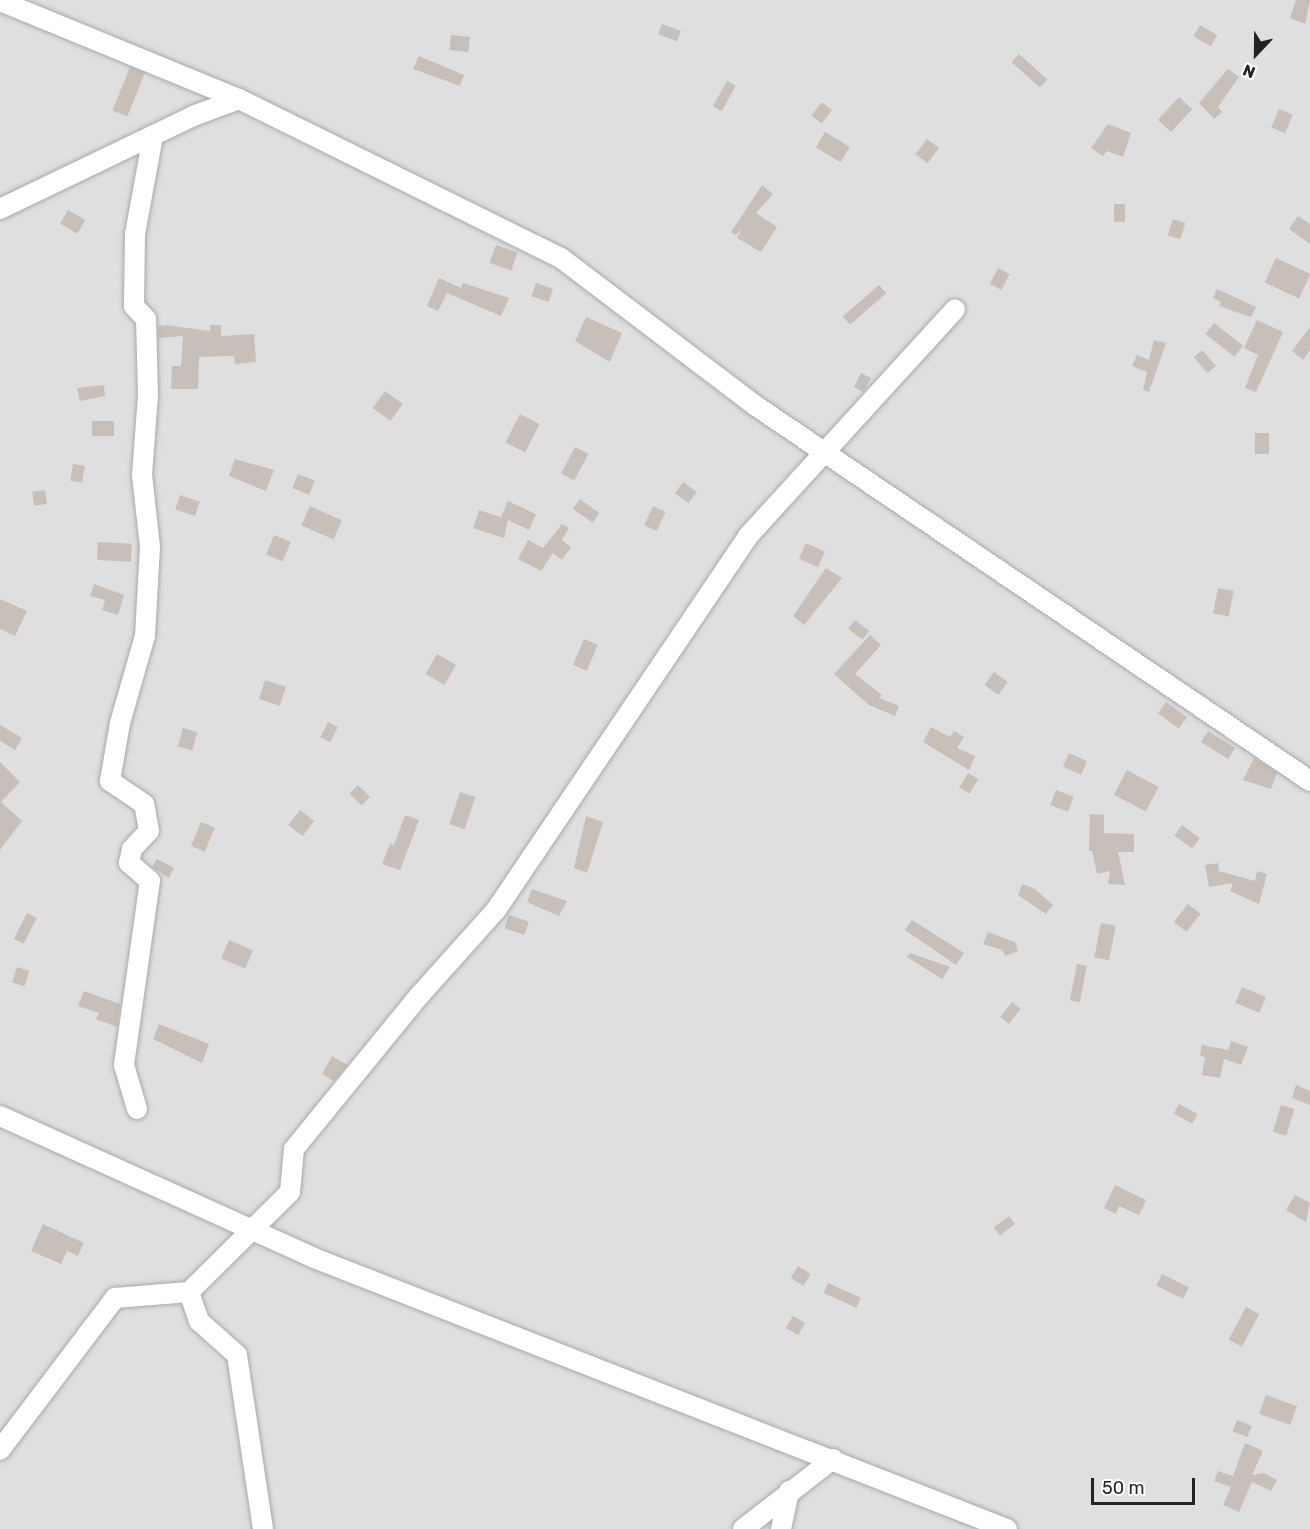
<!DOCTYPE html>
<style>
body{margin:0}
#map{position:relative;width:1310px;height:1529px;overflow:hidden;background:#f2efe9;font-family:Rubik,sans-serif}
div>[style]{position:absolute}
.residential>*{inset:0;background:#e0dfdf;transform-origin:0 0}
.building>*{inset:0;background:#c7bfb8;transform-origin:0 0}
.roads{filter:drop-shadow(0 0 2px #a9a9a9) drop-shadow(0 0 2px #a9a9a9)}
.minor>*{height:20px;margin:-10px;padding:0 10px;transform-origin:10px;border-radius:10px;background:#fff}
span{translate:-50% -50%;white-space:nowrap;text-align:center;line-height:1.15;-webkit-text-stroke:6px #fff;paint-order:stroke}
.north{position:absolute;left:1226px;top:24px;width:60px;height:60px;-webkit-text-stroke:4px #fff;paint-order:stroke;rotate:202deg;font-size:16px;font-weight:700;line-height:24px;text-align:center;color:#222}
.north::after{content:'';display:block;margin:auto;width:21px;height:27px;background:#222;clip-path:polygon(50% 0,100% 100%,50% 72%,0 100%)}
.scale{position:absolute;left:1091px;top:1478px;width:104px;height:27px;box-sizing:border-box;border:3px solid #222;border-top:0;padding-left:8px;font-size:18px;line-height:21px;white-space:nowrap;color:#222;-webkit-text-stroke:4px #fff;paint-order:stroke}
</style>
<div id="map">
<div class="residential">
<div style="left:0;top:0;width:1310px;height:1529px"></div>
</div>
<div class="building">
<div style="clip-path:polygon(1296px 0,1310px 0,1305px 24px,1290px 18px)"></div>
<div style="left:662px;top:24px;width:20px;height:11px;rotate:20deg"></div>
<div style="left:1200px;top:25px;width:20px;height:13px;rotate:30deg"></div>
<div style="left:451px;top:35px;width:19px;height:15px;rotate:6deg"></div>
<div style="left:1019px;top:54px;width:38px;height:11px;rotate:42deg"></div>
<div style="clip-path:polygon(419px 56px,464px 75px,460px 86px,413px 69px)"></div>
<div style="left:130px;top:67px;width:16px;height:47px;rotate:22deg"></div>
<div style="clip-path:polygon(1228px 69px,1239px 77px,1218px 107px,1222px 112px,1214px 119px,1199px 103px)"></div>
<div style="left:727px;top:81px;width:10px;height:29px;rotate:29deg"></div>
<div style="left:1179px;top:97px;width:18px;height:31px;rotate:43deg"></div>
<div style="left:822px;top:102px;width:13px;height:17px;rotate:39deg"></div>
<div style="left:1279px;top:109px;width:15px;height:20px;rotate:23deg"></div>
<div style="clip-path:polygon(1108px 124px,1131px 133px,1123px 157px,1107px 151px,1103px 156px,1091px 148px)"></div>
<div style="left:825px;top:132px;width:29px;height:18px;rotate:31deg"></div>
<div style="left:927px;top:139px;width:15px;height:19px;rotate:37deg"></div>
<div style="clip-path:polygon(762px 185px,773px 194px,756px 213px,777px 227px,761px 252px,737px 238px,743px 227px,736px 235px,731px 232px)"></div>
<div style="left:1114px;top:204px;width:11px;height:18px"></div>
<div style="left:68px;top:210px;width:20px;height:16px;rotate:30deg"></div>
<div style="clip-path:polygon(1298px 216px,1310px 224px,1310px 244px,1289px 229px)"></div>
<div style="left:1173px;top:219px;width:13px;height:17px;rotate:18deg"></div>
<div style="left:496px;top:245px;width:23px;height:19px;rotate:20deg"></div>
<div style="left:1276px;top:258px;width:38px;height:27px;rotate:25deg"></div>
<div style="left:998px;top:268px;width:13px;height:18px;rotate:27deg"></div>
<div style="clip-path:polygon(439px 278px,461px 288px,463px 283px,509px 298px,501px 316px,447px 293px,438px 311px,427px 306px)"></div>
<div style="left:536px;top:283px;width:18px;height:14px;rotate:19deg"></div>
<div style="left:879px;top:285px;width:11px;height:48px;rotate:49deg"></div>
<div style="clip-path:polygon(1217px 289px,1256px 307px,1251px 317px,1219px 306px,1221px 302px,1213px 298px)"></div>
<div style="clip-path:polygon(586px 317px,622px 333px,610px 362px,575px 341px)"></div>
<div style="clip-path:polygon(1257px 320px,1283px 332px,1256px 392px,1245px 388px,1258px 355px,1244px 348px)"></div>
<div style="left:1214px;top:323px;width:37px;height:14px;rotate:38deg"></div>
<div style="clip-path:polygon(166px 325px,210px 331px,210px 325px,221px 325px,221px 336px,254px 334px,256px 362px,235px 364px,234px 356px,199px 357px,198px 389px,171px 389px,172px 366px,181px 366px,183px 336px,159px 338px,158px 326px)"></div>
<div style="clip-path:polygon(1310px 327px,1310px 350px,1303px 360px,1292px 351px)"></div>
<div style="clip-path:polygon(1154px 340px,1166px 343px,1149px 392px,1143px 390px,1147px 372px,1132px 366px,1137px 355px,1149px 360px)"></div>
<div style="left:1202px;top:350px;width:21px;height:11px;rotate:49deg"></div>
<div style="left:861px;top:373px;width:11px;height:16px;rotate:27deg"></div>
<div style="clip-path:polygon(104px 385px,105px 396px,80px 401px,77px 388px)"></div>
<div style="left:385px;top:391px;width:22px;height:21px;rotate:36deg"></div>
<div style="left:520px;top:414px;width:22px;height:32px;rotate:27deg"></div>
<div style="left:114px;top:421px;width:15px;height:22px;rotate:90deg"></div>
<div style="left:1255px;top:433px;width:14px;height:21px"></div>
<div style="left:575px;top:447px;width:15px;height:30px;rotate:28deg"></div>
<div style="clip-path:polygon(235px 459px,274px 470px,266px 491px,229px 476px)"></div>
<div style="left:73px;top:464px;width:12px;height:17px;rotate:9deg"></div>
<div style="left:298px;top:474px;width:18px;height:15px;rotate:22deg"></div>
<div style="left:683px;top:482px;width:17px;height:14px;rotate:36deg"></div>
<div style="left:45px;top:490px;width:14px;height:13px;rotate:82deg"></div>
<div style="left:180px;top:495px;width:21px;height:15px;rotate:19deg"></div>
<div style="left:580px;top:499px;width:24px;height:12px;rotate:36deg"></div>
<div style="clip-path:polygon(508px 501px,536px 514px,529px 530px,508px 520px,504px 538px,473px 528px,479px 510px,503px 518px,501px 517px)"></div>
<div style="left:310px;top:506px;width:35px;height:21px;rotate:24deg"></div>
<div style="left:653px;top:506px;width:14px;height:21px;rotate:25deg"></div>
<div style="clip-path:polygon(562px 524px,569px 528px,562px 540px,571px 547px,562px 560px,553px 553px,541px 571px,518px 559px,528px 540px,543px 548px)"></div>
<div style="left:274px;top:535px;width:18px;height:21px;rotate:22deg"></div>
<div style="left:98px;top:542px;width:34px;height:18px;rotate:3deg"></div>
<div style="left:806px;top:543px;width:21px;height:17px;rotate:25deg"></div>
<div style="clip-path:polygon(826px 568px,842px 578px,804px 625px,793px 616px)"></div>
<div style="clip-path:polygon(94px 584px,124px 595px,118px 615px,102px 610px,105px 600px,90px 596px)"></div>
<div style="left:1218px;top:588px;width:16px;height:26px;rotate:11deg"></div>
<div style="clip-path:polygon(0 599px,27px 611px,15px 636px,0 629px)"></div>
<div style="left:855px;top:620px;width:18px;height:11px;rotate:38deg"></div>
<div style="clip-path:polygon(870px 635px,881px 645px,855px 674px,882px 695px,879px 698px,899px 706px,895px 716px,869px 705px,834px 674px)"></div>
<div style="left:584px;top:639px;width:15px;height:28px;rotate:23deg"></div>
<div style="left:437px;top:654px;width:22px;height:23px;rotate:30deg"></div>
<div style="left:994px;top:672px;width:17px;height:16px;rotate:36deg"></div>
<div style="left:265px;top:680px;width:22px;height:20px;rotate:18deg"></div>
<div style="left:1166px;top:702px;width:26px;height:14px;rotate:36deg"></div>
<div style="left:328px;top:722px;width:11px;height:17px;rotate:27deg"></div>
<div style="clip-path:polygon(0 725px,22px 738px,15px 750px,0 741px)"></div>
<div style="clip-path:polygon(931px 727px,950px 737px,954px 731px,964px 737px,957px 748px,975px 756px,969px 770px,923px 742px)"></div>
<div style="left:183px;top:728px;width:15px;height:19px;rotate:16deg"></div>
<div style="left:1208px;top:731px;width:32px;height:13px;rotate:32deg"></div>
<div style="left:1069px;top:753px;width:20px;height:15px;rotate:24deg"></div>
<div style="clip-path:polygon(1254px 758px,1277px 773px,1271px 789px,1243px 780px)"></div>
<div style="clip-path:polygon(0 762px,20px 782px,1px 802px,22px 821px,0 850px)"></div>
<div style="left:1127px;top:770px;width:36px;height:28px;rotate:28deg"></div>
<div style="left:968px;top:773px;width:12px;height:17px;rotate:31deg"></div>
<div style="left:358px;top:785px;width:17px;height:12px;rotate:45deg"></div>
<div style="left:1056px;top:790px;width:19px;height:16px;rotate:21deg"></div>
<div style="left:460px;top:792px;width:16px;height:34px;rotate:18deg"></div>
<div style="left:300px;top:810px;width:18px;height:19px;rotate:38deg"></div>
<div style="clip-path:polygon(1090px 814px,1104px 815px,1104px 833px,1134px 834px,1134px 852px,1118px 852px,1125px 885px,1108px 884px,1110px 871px,1097px 874px,1092px 851px,1089px 851px)"></div>
<div style="clip-path:polygon(405px 815px,419px 820px,400px 870px,382px 864px,390px 844px,394px 845px)"></div>
<div style="clip-path:polygon(586px 816px,603px 822px,587px 873px,574px 868px)"></div>
<div style="left:201px;top:822px;width:15px;height:26px;rotate:23deg"></div>
<div style="left:1182px;top:825px;width:22px;height:13px;rotate:36deg"></div>
<div style="clip-path:polygon(157px 859px,174px 868px,169px 878px,152px 867px)"></div>
<div style="clip-path:polygon(1218px 863px,1219px 871px,1255px 881px,1257px 871px,1267px 874px,1259px 904px,1230px 891px,1233px 883px,1209px 887px,1205px 865px)"></div>
<div style="clip-path:polygon(1022px 884px,1035px 889px,1053px 905px,1046px 914px,1018px 895px)"></div>
<div style="clip-path:polygon(532px 889px,567px 901px,559px 916px,527px 902px)"></div>
<div style="left:1188px;top:904px;width:16px;height:23px;rotate:38deg"></div>
<div style="left:27px;top:913px;width:11px;height:29px;rotate:27deg"></div>
<div style="left:509px;top:915px;width:21px;height:14px;rotate:19deg"></div>
<div style="clip-path:polygon(912px 920px,964px 953px,956px 965px,905px 930px)"></div>
<div style="left:1101px;top:923px;width:15px;height:35px;rotate:11deg"></div>
<div style="clip-path:polygon(988px 932px,1015px 942px,1018px 951px,1005px 956px,1002px 950px,983px 944px)"></div>
<div style="left:229px;top:940px;width:26px;height:20px;rotate:23deg"></div>
<div style="clip-path:polygon(910px 953px,950px 967px,942px 979px,907px 957px)"></div>
<div style="left:1077px;top:964px;width:10px;height:37px;rotate:11deg"></div>
<div style="left:17px;top:967px;width:13px;height:16px;rotate:18deg"></div>
<div style="left:1242px;top:987px;width:26px;height:17px;rotate:23deg"></div>
<div style="clip-path:polygon(84px 991px,120px 1004px,117px 1027px,96px 1019px,99px 1013px,78px 1006px)"></div>
<div style="left:1012px;top:1002px;width:11px;height:19px;rotate:38deg"></div>
<div style="clip-path:polygon(159px 1024px,209px 1044px,202px 1063px,153px 1039px)"></div>
<div style="clip-path:polygon(1231px 1041px,1248px 1047px,1241px 1065px,1224px 1059px,1220px 1078px,1202px 1075px,1205px 1057px,1200px 1056px,1202px 1045px,1228px 1050px)"></div>
<div style="clip-path:polygon(332px 1056px,347px 1065px,334px 1081px,322px 1074px)"></div>
<div style="clip-path:polygon(1296px 1085px,1310px 1091px,1310px 1105px,1292px 1098px)"></div>
<div style="left:1179px;top:1104px;width:21px;height:11px;rotate:28deg"></div>
<div style="left:1281px;top:1105px;width:14px;height:28px;rotate:17deg"></div>
<div style="clip-path:polygon(1115px 1185px,1146px 1200px,1139px 1215px,1119px 1206px,1116px 1214px,1104px 1208px)"></div>
<div style="clip-path:polygon(1295px 1195px,1310px 1203px,1306px 1222px,1286px 1210px)"></div>
<div style="left:1009px;top:1216px;width:10px;height:19px;rotate:53deg"></div>
<div style="clip-path:polygon(43px 1224px,84px 1243px,78px 1256px,67px 1251px,61px 1264px,31px 1251px)"></div>
<div style="left:798px;top:1266px;width:15px;height:14px;rotate:32deg"></div>
<div style="left:1162px;top:1274px;width:30px;height:13px;rotate:26deg"></div>
<div style="left:828px;top:1283px;width:36px;height:11px;rotate:24deg"></div>
<div style="left:1246px;top:1307px;width:15px;height:37px;rotate:28deg"></div>
<div style="left:793px;top:1316px;width:14px;height:14px;rotate:30deg"></div>
<div style="left:1266px;top:1395px;width:33px;height:20px;rotate:20deg"></div>
<div style="left:1237px;top:1420px;width:16px;height:12px;rotate:22deg"></div>
<div style="clip-path:polygon(1245px 1443px,1263px 1451px,1252px 1475px,1264px 1473px,1277px 1480px,1271px 1491px,1252px 1482px,1239px 1512px,1223px 1505px,1231px 1487px,1214px 1481px,1218px 1471px,1233px 1476px)"></div>
</div>
<div class="roads">
<div class="minor">
<div style="left:0;top:1px;width:258px;rotate:22.3deg"></div>
<div style="left:239px;top:99px;width:359px;rotate:26.3deg"></div>
<div style="left:561px;top:258px;width:245px;rotate:37.2deg"></div>
<div style="left:756px;top:406px;width:669px;rotate:34.09deg"></div>
<div style="left:0;top:209px;width:214px;rotate:-25.7deg"></div>
<div style="left:193px;top:116px;width:49px;rotate:-20.3deg"></div>
<div style="left:137px;top:1109px;width:46px;rotate:-106.5deg"></div>
<div style="left:124px;top:1065px;width:186px;rotate:-82deg"></div>
<div style="left:150px;top:881px;width:28px;rotate:-139deg"></div>
<div style="left:129px;top:863px;width:14px;rotate:-78deg"></div>
<div style="left:132px;top:849px;width:25px;rotate:-47deg"></div>
<div style="left:149px;top:831px;width:27px;rotate:-100deg"></div>
<div style="left:144px;top:804px;width:41px;rotate:-145.9deg"></div>
<div style="left:110px;top:781px;width:59px;rotate:-80.2deg"></div>
<div style="left:120px;top:723px;width:91px;rotate:-74deg"></div>
<div style="left:145px;top:636px;width:89px;rotate:-86.8deg"></div>
<div style="left:150px;top:547px;width:72px;rotate:-96.3deg"></div>
<div style="left:142px;top:475px;width:80px;rotate:-85.7deg"></div>
<div style="left:148px;top:395px;width:76px;rotate:-91.5deg"></div>
<div style="left:146px;top:319px;width:18px;rotate:-133deg"></div>
<div style="left:134px;top:306px;width:72px;rotate:-89.2deg"></div>
<div style="left:135px;top:234px;width:100px;rotate:-79.6deg"></div>
<div style="left:0;top:1116px;width:345px;rotate:24.3deg"></div>
<div style="left:314px;top:1258px;width:744px;rotate:21.36deg"></div>
<div style="left:189px;top:1292px;width:142px;rotate:-44.7deg"></div>
<div style="left:290px;top:1192px;width:43px;rotate:-84.7deg"></div>
<div style="left:294px;top:1149px;width:198px;rotate:-50.8deg"></div>
<div style="left:419px;top:996px;width:115px;rotate:-48.2deg"></div>
<div style="left:496px;top:910px;width:451px;rotate:-56deg"></div>
<div style="left:748px;top:536px;width:307px;rotate:-47.6deg"></div>
<div style="left:0;top:1450px;width:191px;rotate:-52.9deg"></div>
<div style="left:115px;top:1298px;width:74px;rotate:-4.6deg"></div>
<div style="left:189px;top:1292px;width:31px;rotate:71deg"></div>
<div style="left:199px;top:1321px;width:51px;rotate:41.8deg"></div>
<div style="left:237px;top:1355px;width:176px;rotate:81.5deg"></div>
<div style="left:743px;top:1529px;width:114px;rotate:-37.9deg"></div>
<div style="left:781px;top:1529px;width:39px;rotate:-78deg"></div>
</div>
</div>
<div class="north">N</div>
<div class="scale">50 m</div>
</div>
